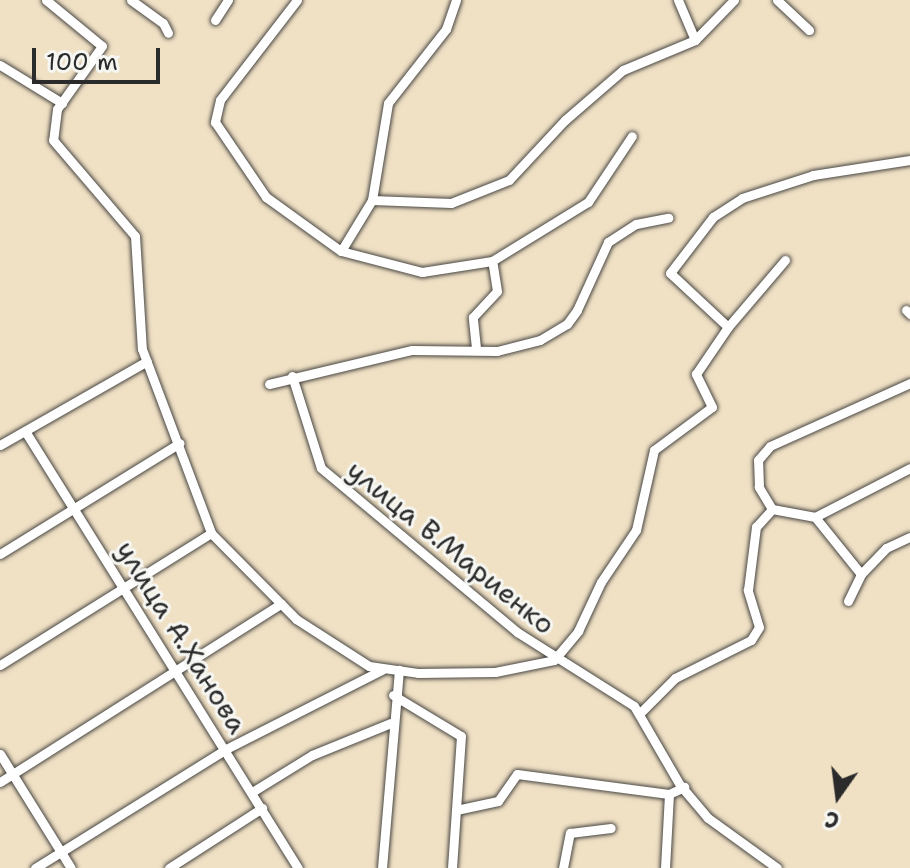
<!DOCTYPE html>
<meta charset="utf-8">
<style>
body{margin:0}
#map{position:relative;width:910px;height:868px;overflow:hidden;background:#f0e1c5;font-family:"Shantell Sans",sans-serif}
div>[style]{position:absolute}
.roads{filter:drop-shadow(0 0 2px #494642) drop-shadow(0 0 2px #494642)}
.minor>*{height:9px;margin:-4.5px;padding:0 4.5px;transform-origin:4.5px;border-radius:4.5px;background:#fff}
span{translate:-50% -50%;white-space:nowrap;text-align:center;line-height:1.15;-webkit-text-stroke:6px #f6f6f2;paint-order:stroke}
.street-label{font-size:28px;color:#2b2b2b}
.north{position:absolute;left:798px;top:756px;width:80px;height:80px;-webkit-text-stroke:6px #f6f6f2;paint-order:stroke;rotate:194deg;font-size:22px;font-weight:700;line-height:32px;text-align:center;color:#2b2b2b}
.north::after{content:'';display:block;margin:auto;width:28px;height:36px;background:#2b2b2b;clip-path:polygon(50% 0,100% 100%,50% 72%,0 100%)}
.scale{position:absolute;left:32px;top:48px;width:128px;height:36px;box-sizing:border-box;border:4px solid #2b2b2b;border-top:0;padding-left:10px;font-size:24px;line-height:28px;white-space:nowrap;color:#2b2b2b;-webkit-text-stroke:6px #f6f6f2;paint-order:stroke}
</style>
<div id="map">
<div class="roads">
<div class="minor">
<div style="left:46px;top:0;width:72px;rotate:39.4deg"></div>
<div style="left:102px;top:46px;width:77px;rotate:125.5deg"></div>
<div style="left:57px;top:109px;width:31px;rotate:97deg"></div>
<div style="left:53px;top:140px;width:126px;rotate:49.5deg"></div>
<div style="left:135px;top:236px;width:113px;rotate:86.5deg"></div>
<div style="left:142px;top:349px;width:197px;rotate:69.4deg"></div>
<div style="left:211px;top:533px;width:121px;rotate:45.3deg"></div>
<div style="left:296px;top:619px;width:87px;rotate:32.8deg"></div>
<div style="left:369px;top:666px;width:49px;rotate:8.1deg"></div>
<div style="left:418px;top:673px;width:77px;rotate:-0.7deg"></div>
<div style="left:495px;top:672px;width:60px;rotate:-11.5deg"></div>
<div style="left:131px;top:0;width:39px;rotate:36deg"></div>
<div style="left:163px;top:23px;width:11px;rotate:63deg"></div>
<div style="left:297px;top:0;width:126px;rotate:127.6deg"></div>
<div style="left:220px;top:100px;width:23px;rotate:103deg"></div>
<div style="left:215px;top:122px;width:91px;rotate:55.8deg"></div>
<div style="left:266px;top:197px;width:92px;rotate:35.8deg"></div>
<div style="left:341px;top:251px;width:84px;rotate:14.5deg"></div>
<div style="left:422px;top:272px;width:71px;rotate:-8.9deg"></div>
<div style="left:492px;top:261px;width:113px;rotate:-31.6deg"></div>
<div style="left:588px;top:202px;width:79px;rotate:-56.3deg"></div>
<div style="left:678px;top:0;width:43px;rotate:67deg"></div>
<div style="left:777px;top:0;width:44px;rotate:43.2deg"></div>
<div style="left:215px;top:20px;width:24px;rotate:-57deg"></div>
<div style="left:0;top:65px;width:73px;rotate:31.5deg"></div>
<div style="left:372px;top:200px;width:98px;rotate:-80.6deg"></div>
<div style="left:388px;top:103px;width:94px;rotate:-51.9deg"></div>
<div style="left:446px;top:29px;width:31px;rotate:-71deg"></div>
<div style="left:341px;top:251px;width:60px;rotate:-58.7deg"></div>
<div style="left:372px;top:200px;width:79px;rotate:2.2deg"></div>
<div style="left:451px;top:203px;width:62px;rotate:-21.6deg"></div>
<div style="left:509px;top:180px;width:82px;rotate:-47deg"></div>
<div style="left:565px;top:120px;width:77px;rotate:-40.8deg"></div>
<div style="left:623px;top:70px;width:78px;rotate:-22.6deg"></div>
<div style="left:695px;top:40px;width:56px;rotate:-45.7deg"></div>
<div style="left:906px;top:310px;width:6px;rotate:45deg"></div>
<div style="left:728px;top:327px;width:79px;rotate:-137deg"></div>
<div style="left:670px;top:273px;width:71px;rotate:-52.5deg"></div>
<div style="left:713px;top:217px;width:35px;rotate:-33deg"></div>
<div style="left:742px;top:198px;width:75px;rotate:-17.9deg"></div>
<div style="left:813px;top:175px;width:98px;rotate:-8.8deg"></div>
<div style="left:476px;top:348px;width:31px;rotate:-96deg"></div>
<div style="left:473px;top:317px;width:35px;rotate:-47deg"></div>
<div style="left:497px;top:291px;width:30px;rotate:-99deg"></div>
<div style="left:292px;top:376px;width:96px;rotate:72.5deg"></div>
<div style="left:321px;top:468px;width:256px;rotate:39.9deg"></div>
<div style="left:517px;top:632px;width:138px;rotate:32.3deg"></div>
<div style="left:634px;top:706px;width:91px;rotate:59.8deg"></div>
<div style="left:680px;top:785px;width:43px;rotate:49.7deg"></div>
<div style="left:708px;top:818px;width:85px;rotate:35.9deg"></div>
<div style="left:269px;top:384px;width:147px;rotate:-13.4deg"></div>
<div style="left:412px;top:350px;width:85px;rotate:0.7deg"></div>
<div style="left:497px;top:351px;width:44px;rotate:-14.3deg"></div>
<div style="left:540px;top:340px;width:31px;rotate:-31deg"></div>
<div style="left:567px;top:324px;width:17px;rotate:-54deg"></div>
<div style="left:577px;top:310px;width:75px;rotate:-65.5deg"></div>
<div style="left:608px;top:242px;width:33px;rotate:-33deg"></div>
<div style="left:636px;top:224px;width:33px;rotate:-11deg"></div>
<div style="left:25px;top:431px;width:515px;rotate:58.01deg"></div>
<div style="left:0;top:445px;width:169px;rotate:-29.7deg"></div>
<div style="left:772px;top:509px;width:26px;rotate:-121deg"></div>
<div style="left:759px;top:487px;width:27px;rotate:-92deg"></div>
<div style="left:758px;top:460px;width:18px;rotate:-49deg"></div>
<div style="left:770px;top:446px;width:154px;rotate:-24.2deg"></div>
<div style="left:772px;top:509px;width:44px;rotate:10.5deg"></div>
<div style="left:815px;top:517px;width:73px;rotate:51.1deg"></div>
<div style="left:815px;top:517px;width:107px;rotate:-27.3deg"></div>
<div style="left:0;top:554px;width:211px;rotate:-31.7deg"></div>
<div style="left:848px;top:601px;width:30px;rotate:-64deg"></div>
<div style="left:861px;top:574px;width:36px;rotate:-46deg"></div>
<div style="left:886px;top:548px;width:26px;rotate:-25deg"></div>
<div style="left:554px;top:660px;width:38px;rotate:-50deg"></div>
<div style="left:578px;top:631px;width:54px;rotate:-64.9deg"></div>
<div style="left:601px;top:582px;width:63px;rotate:-56.1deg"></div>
<div style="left:636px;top:530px;width:82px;rotate:-77.3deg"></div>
<div style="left:654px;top:450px;width:72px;rotate:-36.6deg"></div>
<div style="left:712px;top:407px;width:37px;rotate:-116deg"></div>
<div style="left:696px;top:374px;width:57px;rotate:-55.8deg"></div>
<div style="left:728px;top:327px;width:88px;rotate:-49.6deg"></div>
<div style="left:0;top:665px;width:249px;rotate:-32deg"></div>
<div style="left:393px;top:695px;width:79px;rotate:31.1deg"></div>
<div style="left:461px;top:736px;width:132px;rotate:93.9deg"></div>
<div style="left:640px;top:713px;width:49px;rotate:-45deg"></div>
<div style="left:675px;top:678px;width:85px;rotate:-26.6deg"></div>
<div style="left:751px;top:640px;width:15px;rotate:-58deg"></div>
<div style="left:759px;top:627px;width:39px;rotate:-107deg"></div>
<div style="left:748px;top:590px;width:64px;rotate:-82.8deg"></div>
<div style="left:756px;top:527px;width:24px;rotate:-48deg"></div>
<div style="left:0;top:754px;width:134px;rotate:58.1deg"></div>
<div style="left:0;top:782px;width:333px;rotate:-32.4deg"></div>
<div style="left:252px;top:792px;width:70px;rotate:-31.7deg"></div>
<div style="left:312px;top:755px;width:85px;rotate:-22.1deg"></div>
<div style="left:456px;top:810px;width:43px;rotate:-12.1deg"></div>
<div style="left:498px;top:801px;width:33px;rotate:-55deg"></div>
<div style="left:517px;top:774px;width:153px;rotate:7.5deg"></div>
<div style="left:669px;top:794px;width:17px;rotate:-25deg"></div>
<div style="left:35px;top:868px;width:225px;rotate:-31.9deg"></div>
<div style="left:226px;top:749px;width:175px;rotate:-26.9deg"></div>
<div style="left:169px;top:868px;width:111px;rotate:-32.8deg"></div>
<div style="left:382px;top:868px;width:199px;rotate:-85.1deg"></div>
<div style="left:563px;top:868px;width:36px;rotate:-79deg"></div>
<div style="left:570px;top:833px;width:41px;rotate:-7deg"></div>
<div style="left:665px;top:868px;width:74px;rotate:-86.9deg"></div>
</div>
</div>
<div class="street-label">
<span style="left:451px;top:547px;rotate:39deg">улица В.Мариенко</span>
<span style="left:182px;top:637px;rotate:58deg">улица А.Ханова</span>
</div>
<div class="north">С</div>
<div class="scale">100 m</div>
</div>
